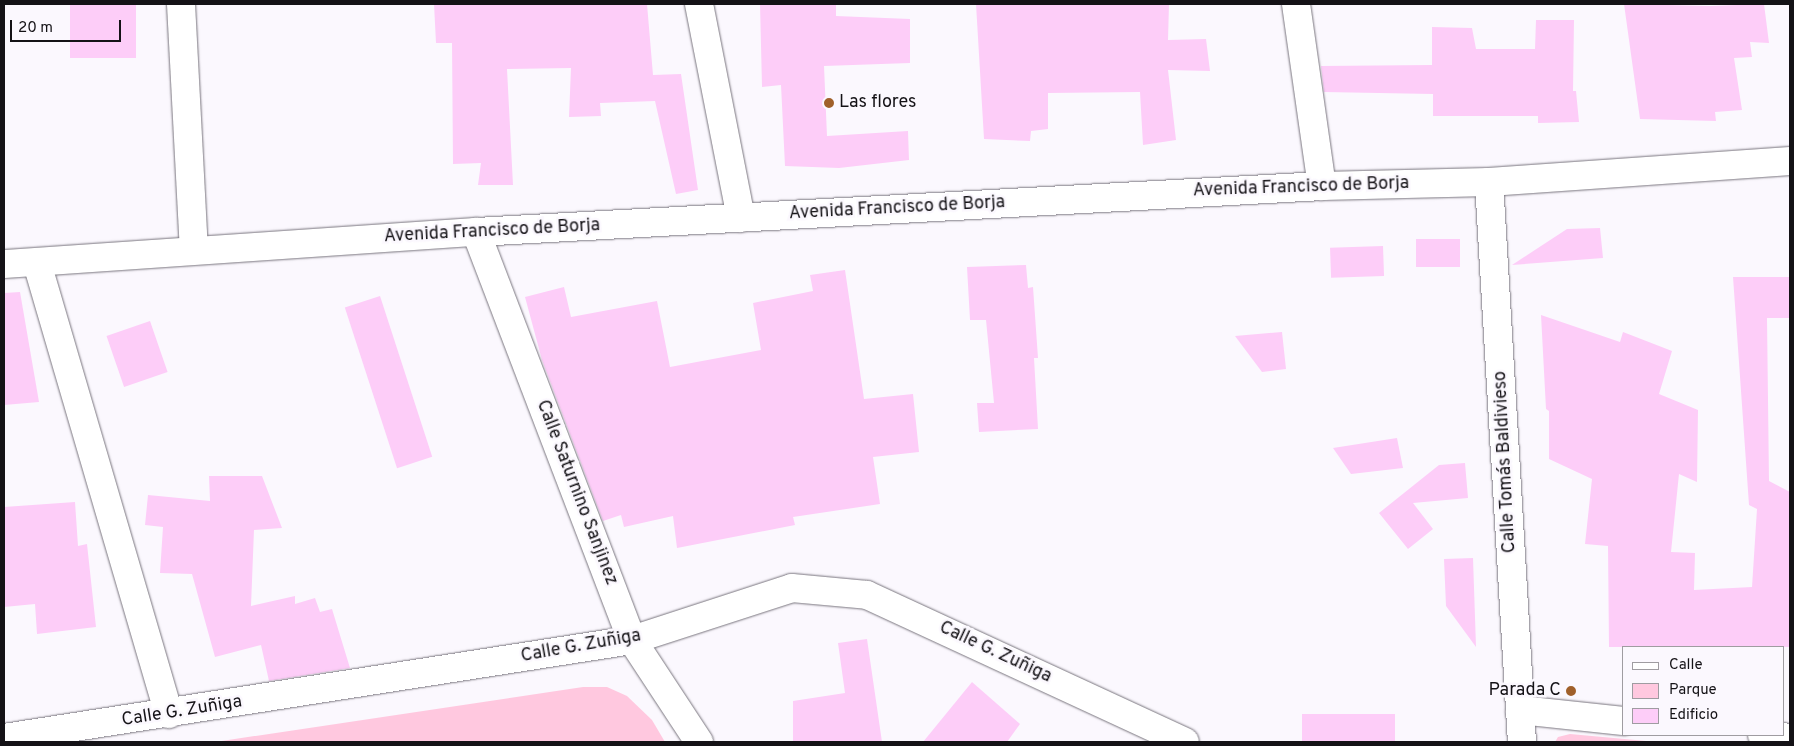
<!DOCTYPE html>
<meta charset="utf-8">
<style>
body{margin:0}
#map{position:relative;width:1794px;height:746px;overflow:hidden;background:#fbf8fe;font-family:Overpass,sans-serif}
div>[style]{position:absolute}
.green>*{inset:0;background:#ffc8df}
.building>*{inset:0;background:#fdcdf8;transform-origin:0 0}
.roads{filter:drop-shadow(0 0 1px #79757e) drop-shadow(0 0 1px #79757e)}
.minor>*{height:28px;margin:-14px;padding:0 14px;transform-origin:14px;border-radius:14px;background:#fff}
.dots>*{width:14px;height:14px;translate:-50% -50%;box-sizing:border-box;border:2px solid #fbf8fe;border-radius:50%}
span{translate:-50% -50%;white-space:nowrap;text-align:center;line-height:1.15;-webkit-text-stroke:5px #fbf8fe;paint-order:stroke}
.poi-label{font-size:18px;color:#141216}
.left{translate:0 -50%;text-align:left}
.right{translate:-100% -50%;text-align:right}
.street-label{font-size:18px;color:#141216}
.frame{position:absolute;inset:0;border:5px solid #141216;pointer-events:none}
.legend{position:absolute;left:1622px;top:646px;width:162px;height:90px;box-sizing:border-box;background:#fbf8fe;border:1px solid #9f9ca1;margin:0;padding:6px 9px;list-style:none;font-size:15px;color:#141216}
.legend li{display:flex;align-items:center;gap:10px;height:25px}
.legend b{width:25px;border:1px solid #9f9ca1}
.scale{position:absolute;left:10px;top:20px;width:111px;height:22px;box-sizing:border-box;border:2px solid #141216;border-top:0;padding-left:6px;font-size:15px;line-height:18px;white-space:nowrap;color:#141216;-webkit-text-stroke:4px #fbf8fe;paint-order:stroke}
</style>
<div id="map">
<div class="green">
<div style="clip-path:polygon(583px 687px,607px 687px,627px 696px,652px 720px,665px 742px,215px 742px)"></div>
<div style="clip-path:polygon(1570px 734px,1657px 742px,1555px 742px,1558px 737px)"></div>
</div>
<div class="building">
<div style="left:70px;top:4px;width:66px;height:54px"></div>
<div style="clip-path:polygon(434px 4px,647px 4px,653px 75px,681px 74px,698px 190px,676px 194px,655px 101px,600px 103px,601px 116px,569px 117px,571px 68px,507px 69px,513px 185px,478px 185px,481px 163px,453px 164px,452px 43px,436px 43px)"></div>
<div style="clip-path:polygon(760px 4px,836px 4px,836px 16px,910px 19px,910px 63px,824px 66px,827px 136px,908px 131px,909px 160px,839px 168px,785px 166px,781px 85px,762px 87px)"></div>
<div style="clip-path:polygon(976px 4px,1169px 4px,1168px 40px,1206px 39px,1210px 71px,1168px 70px,1176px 140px,1143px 145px,1140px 92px,1048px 93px,1048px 129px,1031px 131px,1030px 141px,984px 139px)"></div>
<div style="clip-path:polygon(1624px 4px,1710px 6px,1764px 4px,1769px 43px,1750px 42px,1752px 57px,1734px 58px,1742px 110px,1715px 112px,1716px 121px,1640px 119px)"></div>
<div style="clip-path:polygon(1536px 20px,1574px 20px,1573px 91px,1576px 91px,1579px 122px,1538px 123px,1538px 116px,1433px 116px,1433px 94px,1324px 92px,1321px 66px,1432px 65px,1432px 27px,1472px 28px,1476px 49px,1535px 49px)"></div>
<div style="clip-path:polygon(1600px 228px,1603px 258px,1512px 265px,1567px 229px)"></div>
<div style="left:1416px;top:239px;width:44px;height:28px"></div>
<div style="left:1383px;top:246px;width:30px;height:53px;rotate:88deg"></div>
<div style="clip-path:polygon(1026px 265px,1028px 288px,1033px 287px,1038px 358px,1034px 358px,1038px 429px,979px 432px,977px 403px,994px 403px,986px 320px,970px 320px,967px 267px)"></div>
<div style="clip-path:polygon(845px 270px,864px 399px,913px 394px,919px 452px,873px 457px,880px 504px,793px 517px,795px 525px,677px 548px,673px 516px,624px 527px,621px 515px,603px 521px,542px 360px,525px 297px,564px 287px,571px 317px,657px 301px,670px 367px,761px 350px,753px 303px,813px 291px,810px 275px)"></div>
<div style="clip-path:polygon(1733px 277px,1790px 277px,1790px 318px,1767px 318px,1769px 481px,1790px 492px,1790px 647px,1609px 647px,1608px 546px,1585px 544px,1592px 479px,1549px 459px,1549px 411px,1546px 409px,1541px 315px,1620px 342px,1623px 332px,1672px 351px,1659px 394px,1698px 410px,1697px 482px,1679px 474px,1671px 552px,1695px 553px,1694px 590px,1752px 587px,1757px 509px,1749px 505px)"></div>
<div style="clip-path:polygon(20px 292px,39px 402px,4px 405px,4px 293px)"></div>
<div style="left:380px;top:296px;width:169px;height:37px;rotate:72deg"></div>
<div style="left:150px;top:321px;width:54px;height:46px;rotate:71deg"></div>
<div style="clip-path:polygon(1282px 332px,1286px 369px,1262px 372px,1235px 336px)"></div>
<div style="clip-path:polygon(1397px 438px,1403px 468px,1351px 474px,1333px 448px)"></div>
<div style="clip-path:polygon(1465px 463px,1468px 498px,1413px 503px,1433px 529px,1408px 549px,1379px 513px,1439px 465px)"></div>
<div style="clip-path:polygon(209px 476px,262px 476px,282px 528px,254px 530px,251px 606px,295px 596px,295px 604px,315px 598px,320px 612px,332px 609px,350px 668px,269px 681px,261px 645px,215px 657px,192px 574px,160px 573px,163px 527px,145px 525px,148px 495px,210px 501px)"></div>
<div style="clip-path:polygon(75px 502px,78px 546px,87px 544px,96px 627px,37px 634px,35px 604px,4px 607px,4px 507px)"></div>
<div style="clip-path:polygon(1473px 558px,1476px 647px,1446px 606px,1444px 559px)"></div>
<div style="clip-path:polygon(867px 639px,882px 742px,793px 742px,793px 701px,845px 693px,838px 643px)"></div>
<div style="clip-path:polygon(972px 682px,1020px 724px,1007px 742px,923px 742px)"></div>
<div style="left:1302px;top:714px;width:93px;height:28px"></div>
</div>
<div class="roads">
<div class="minor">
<div style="left:181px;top:4px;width:246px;rotate:87deg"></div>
<div style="left:699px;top:4px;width:218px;rotate:78.9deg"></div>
<div style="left:1296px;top:4px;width:184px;rotate:81.9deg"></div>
<div style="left:1489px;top:182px;width:561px;rotate:86.63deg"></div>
<div style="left:476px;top:232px;width:437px;rotate:69.1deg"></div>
<div style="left:632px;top:640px;width:122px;rotate:56.7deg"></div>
<div style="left:37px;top:263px;width:470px;rotate:73.7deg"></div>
<div style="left:4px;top:264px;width:473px;rotate:-3.9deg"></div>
<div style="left:476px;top:232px;width:847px;rotate:-3.11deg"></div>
<div style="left:1322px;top:186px;width:167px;rotate:-1.4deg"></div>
<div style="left:1489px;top:182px;width:302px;rotate:-4deg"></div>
<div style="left:1520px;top:710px;width:104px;rotate:6.1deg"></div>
<div style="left:1762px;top:735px;width:28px;rotate:6deg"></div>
<div style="left:4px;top:738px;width:636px;rotate:-8.87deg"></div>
<div style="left:632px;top:640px;width:168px;rotate:-18deg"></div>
<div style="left:792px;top:588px;width:75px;rotate:5.3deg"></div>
<div style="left:867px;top:595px;width:350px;rotate:24.8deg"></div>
</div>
</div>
<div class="dots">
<div style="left:829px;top:103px;background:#a0602a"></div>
<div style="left:1571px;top:691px;background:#a0602a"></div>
</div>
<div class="poi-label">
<span class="left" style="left:839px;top:103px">Las flores</span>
<span class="right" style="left:1561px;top:691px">Parada C</span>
</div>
<div class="street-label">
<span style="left:1301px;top:188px;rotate:-2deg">Avenida Francisco de Borja</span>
<span style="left:897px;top:209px;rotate:-3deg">Avenida Francisco de Borja</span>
<span style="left:492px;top:232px;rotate:-3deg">Avenida Francisco de Borja</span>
<span style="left:1506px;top:462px;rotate:-93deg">Calle Tomás Baldivieso</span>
<span style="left:576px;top:493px;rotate:69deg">Calle Saturnino Sanjinez</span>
<span style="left:581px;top:647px;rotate:-10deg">Calle G. Zuñiga</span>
<span style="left:995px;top:653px;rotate:25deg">Calle G. Zuñiga</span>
<span style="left:182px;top:712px;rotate:-9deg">Calle G. Zuñiga</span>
</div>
<div class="frame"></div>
<ul class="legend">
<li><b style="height:6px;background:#fff"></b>Calle</li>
<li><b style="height:14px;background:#ffc8df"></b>Parque</li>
<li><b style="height:14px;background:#fdcdf8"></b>Edificio</li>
</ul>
<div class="scale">20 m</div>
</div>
